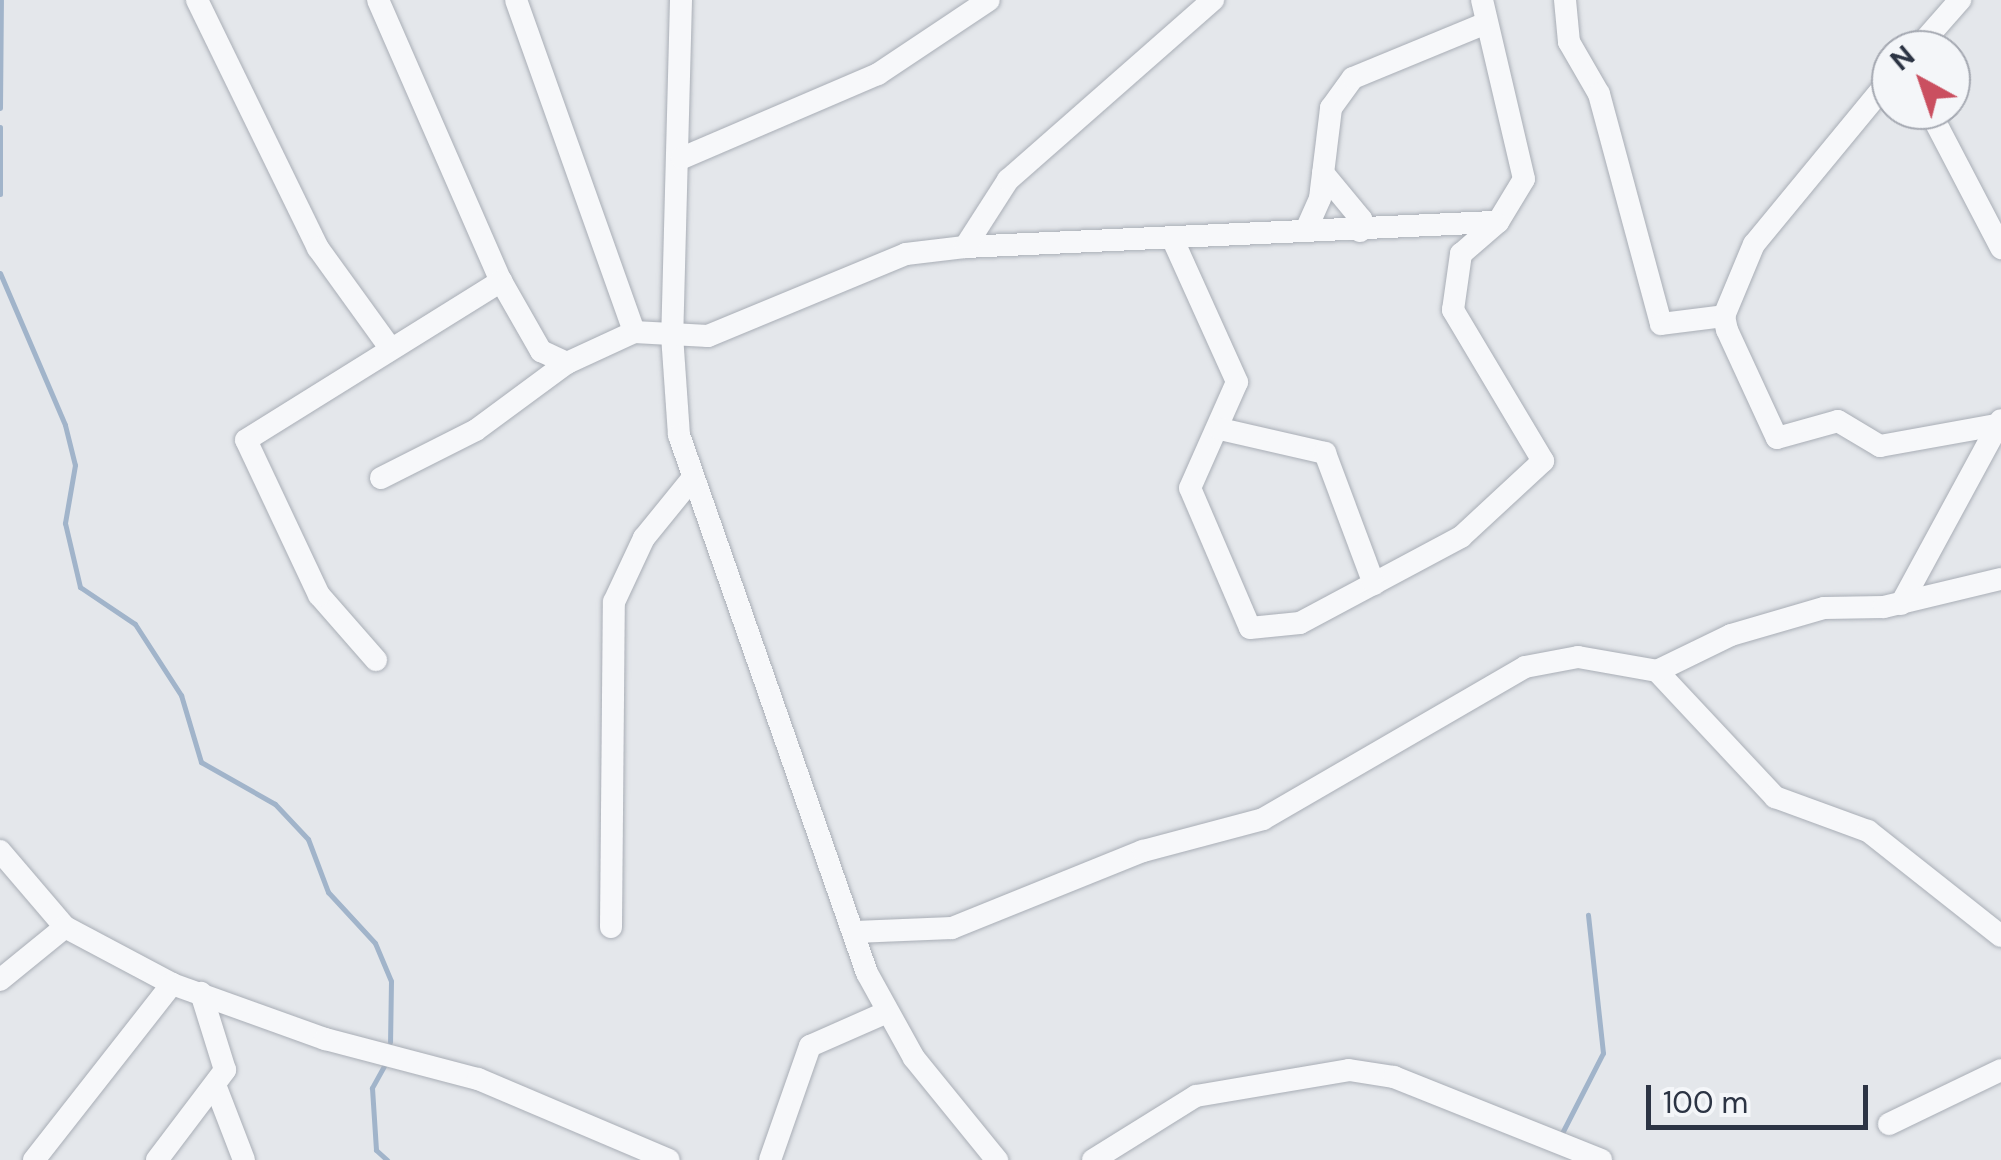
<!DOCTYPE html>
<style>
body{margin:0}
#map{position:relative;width:2001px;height:1160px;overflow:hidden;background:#e4e7eb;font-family:"DM Sans",sans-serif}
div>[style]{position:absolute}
.stream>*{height:5px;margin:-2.5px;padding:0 2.5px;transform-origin:2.5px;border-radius:2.5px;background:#a1b4ca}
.roads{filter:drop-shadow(0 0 2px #a9aeb6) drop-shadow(0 0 2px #a9aeb6)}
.minor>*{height:22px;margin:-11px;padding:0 11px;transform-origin:11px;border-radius:11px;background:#f7f8fa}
span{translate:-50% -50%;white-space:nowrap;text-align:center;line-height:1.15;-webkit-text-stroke:9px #f4f6f9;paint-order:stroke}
.north{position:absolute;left:1871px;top:30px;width:100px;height:100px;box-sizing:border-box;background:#f4f6f9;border:2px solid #a4a8b1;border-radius:50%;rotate:320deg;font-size:28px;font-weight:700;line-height:40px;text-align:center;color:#2c3444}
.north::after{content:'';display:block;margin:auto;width:35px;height:45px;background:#ca4f60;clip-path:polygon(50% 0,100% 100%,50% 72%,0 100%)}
.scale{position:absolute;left:1646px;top:1085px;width:222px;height:45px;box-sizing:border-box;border:5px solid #2c3444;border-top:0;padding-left:12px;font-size:30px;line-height:35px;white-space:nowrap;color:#2c3444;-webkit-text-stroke:8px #f4f6f9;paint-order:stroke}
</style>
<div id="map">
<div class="stream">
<div style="left:0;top:108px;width:108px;rotate:-89.5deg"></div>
<div style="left:0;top:127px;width:67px;rotate:90deg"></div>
<div style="left:0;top:273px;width:165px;rotate:66.8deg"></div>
<div style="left:65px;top:425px;width:41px;rotate:76deg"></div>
<div style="left:75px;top:465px;width:59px;rotate:99.8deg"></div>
<div style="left:65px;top:523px;width:66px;rotate:76.8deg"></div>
<div style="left:80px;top:587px;width:66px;rotate:33.9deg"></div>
<div style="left:135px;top:624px;width:85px;rotate:57.1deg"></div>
<div style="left:181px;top:695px;width:70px;rotate:73.4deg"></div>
<div style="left:201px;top:762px;width:85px;rotate:29.6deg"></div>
<div style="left:275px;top:804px;width:48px;rotate:46.7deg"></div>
<div style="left:308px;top:839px;width:57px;rotate:69.3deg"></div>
<div style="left:328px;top:892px;width:69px;rotate:47.3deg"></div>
<div style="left:375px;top:943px;width:41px;rotate:67.2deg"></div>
<div style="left:391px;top:981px;width:61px;rotate:90.9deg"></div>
<div style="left:384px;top:1066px;width:25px;rotate:119deg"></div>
<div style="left:372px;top:1088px;width:62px;rotate:86.3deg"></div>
<div style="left:376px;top:1150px;width:15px;rotate:42deg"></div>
<div style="left:1561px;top:1135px;width:92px;rotate:-62.9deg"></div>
<div style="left:1603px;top:1053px;width:139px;rotate:-96.2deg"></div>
</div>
<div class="roads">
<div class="minor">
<div style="left:197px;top:0;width:276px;rotate:64deg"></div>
<div style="left:318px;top:248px;width:120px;rotate:54.2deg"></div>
<div style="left:378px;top:0;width:307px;rotate:66.4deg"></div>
<div style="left:516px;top:0;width:352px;rotate:70.4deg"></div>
<div style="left:681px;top:0;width:335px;rotate:91.5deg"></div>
<div style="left:672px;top:335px;width:100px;rotate:86deg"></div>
<div style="left:679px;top:435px;width:570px;rotate:70.74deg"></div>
<div style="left:867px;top:973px;width:97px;rotate:61.1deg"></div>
<div style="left:914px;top:1058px;width:132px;rotate:50.9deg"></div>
<div style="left:1565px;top:0;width:42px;rotate:84.6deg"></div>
<div style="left:1569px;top:42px;width:60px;rotate:60deg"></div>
<div style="left:1599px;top:94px;width:238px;rotate:74.9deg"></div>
<div style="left:1661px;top:324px;width:64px;rotate:-7.2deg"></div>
<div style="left:1916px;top:50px;width:67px;rotate:-48.7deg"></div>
<div style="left:1891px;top:78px;width:215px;rotate:129.5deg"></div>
<div style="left:1754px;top:244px;width:78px;rotate:112.6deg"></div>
<div style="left:1724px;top:316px;width:14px;rotate:78deg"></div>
<div style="left:1727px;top:330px;width:119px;rotate:65.2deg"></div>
<div style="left:1777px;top:438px;width:63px;rotate:-15.6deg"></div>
<div style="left:1838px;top:421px;width:49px;rotate:30.8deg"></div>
<div style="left:1880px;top:446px;width:119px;rotate:-10.2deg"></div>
<div style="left:1929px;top:110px;width:156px;rotate:62.4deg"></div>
<div style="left:682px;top:158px;width:213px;rotate:-23.2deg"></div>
<div style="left:878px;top:74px;width:133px;rotate:-33.7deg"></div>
<div style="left:1323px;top:173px;width:60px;rotate:50.4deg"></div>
<div style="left:1361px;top:219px;width:12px;rotate:95deg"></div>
<div style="left:1306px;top:230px;width:35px;rotate:-66deg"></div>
<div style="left:1320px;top:198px;width:91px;rotate:-83deg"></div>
<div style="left:1331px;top:108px;width:37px;rotate:-54deg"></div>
<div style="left:1353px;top:78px;width:142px;rotate:-22.4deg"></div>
<div style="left:1173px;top:240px;width:156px;rotate:65.7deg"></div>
<div style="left:1237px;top:382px;width:116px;rotate:113.9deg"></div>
<div style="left:1190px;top:488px;width:152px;rotate:66.8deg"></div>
<div style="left:1250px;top:628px;width:50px;rotate:-5.7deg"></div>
<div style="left:1300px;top:623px;width:183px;rotate:-28.1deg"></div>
<div style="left:1461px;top:537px;width:112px;rotate:-42.8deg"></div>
<div style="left:1543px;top:461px;width:176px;rotate:-120.8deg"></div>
<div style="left:1453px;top:310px;width:57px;rotate:-81.9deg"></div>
<div style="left:1461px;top:254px;width:49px;rotate:-40.9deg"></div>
<div style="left:1498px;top:222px;width:50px;rotate:-58.8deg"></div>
<div style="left:1524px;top:179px;width:184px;rotate:-103.2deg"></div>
<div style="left:965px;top:247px;width:530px;rotate:-2.71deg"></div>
<div style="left:1220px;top:429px;width:108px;rotate:12.9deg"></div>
<div style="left:1325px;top:453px;width:140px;rotate:69.5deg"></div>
<div style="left:381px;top:478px;width:106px;rotate:-26.8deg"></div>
<div style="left:476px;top:430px;width:113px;rotate:-36.4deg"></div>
<div style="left:1901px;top:604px;width:209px;rotate:-61.5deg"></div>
<div style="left:376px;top:660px;width:86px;rotate:-131.2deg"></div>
<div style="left:319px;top:595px;width:171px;rotate:-115.2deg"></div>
<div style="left:246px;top:440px;width:301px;rotate:-31.9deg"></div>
<div style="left:501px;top:281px;width:81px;rotate:60.3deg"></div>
<div style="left:541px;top:351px;width:29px;rotate:25deg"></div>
<div style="left:567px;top:363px;width:74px;rotate:-24.8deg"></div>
<div style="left:634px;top:332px;width:74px;rotate:3.1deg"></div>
<div style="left:708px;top:336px;width:214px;rotate:-22.5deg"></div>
<div style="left:906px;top:254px;width:59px;rotate:-6.8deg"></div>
<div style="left:965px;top:247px;width:80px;rotate:-57.3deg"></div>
<div style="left:1008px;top:180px;width:273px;rotate:-41.3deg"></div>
<div style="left:1657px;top:671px;width:173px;rotate:46.9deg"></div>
<div style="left:1775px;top:797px;width:99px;rotate:20.1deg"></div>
<div style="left:1868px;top:831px;width:169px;rotate:38.3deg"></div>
<div style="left:0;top:851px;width:100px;rotate:49.5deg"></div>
<div style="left:65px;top:927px;width:121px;rotate:28deg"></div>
<div style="left:172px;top:984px;width:163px;rotate:19.8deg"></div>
<div style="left:325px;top:1039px;width:158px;rotate:14.7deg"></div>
<div style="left:478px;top:1079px;width:207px;rotate:23deg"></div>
<div style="left:611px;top:927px;width:325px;rotate:-89.5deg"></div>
<div style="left:614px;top:602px;width:71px;rotate:-64.9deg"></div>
<div style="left:644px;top:538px;width:76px;rotate:-50.9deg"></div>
<div style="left:855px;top:932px;width:97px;rotate:-2.4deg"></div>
<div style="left:952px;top:928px;width:206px;rotate:-22deg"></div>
<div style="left:1143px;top:851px;width:124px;rotate:-14.9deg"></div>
<div style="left:1263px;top:819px;width:303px;rotate:-30.1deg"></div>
<div style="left:1525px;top:667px;width:54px;rotate:-10.7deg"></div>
<div style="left:1578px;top:657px;width:80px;rotate:10deg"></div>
<div style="left:1657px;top:671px;width:82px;rotate:-25.9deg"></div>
<div style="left:1731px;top:635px;width:97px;rotate:-16.2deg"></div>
<div style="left:1824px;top:608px;width:60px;rotate:-1deg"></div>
<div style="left:1884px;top:607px;width:120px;rotate:-13.5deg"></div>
<div style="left:0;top:980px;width:84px;rotate:-39.2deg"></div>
<div style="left:217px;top:1090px;width:75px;rotate:68.9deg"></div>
<div style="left:1889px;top:1124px;width:124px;rotate:-25.7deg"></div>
<div style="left:34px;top:1160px;width:224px;rotate:-51.9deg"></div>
<div style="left:157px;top:1160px;width:113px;rotate:-52.9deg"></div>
<div style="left:225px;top:1070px;width:81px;rotate:-107.3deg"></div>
<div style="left:770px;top:1160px;width:121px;rotate:-70.7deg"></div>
<div style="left:810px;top:1046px;width:84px;rotate:-23.8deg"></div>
<div style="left:1093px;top:1160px;width:121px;rotate:-31.9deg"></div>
<div style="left:1196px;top:1096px;width:155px;rotate:-9.6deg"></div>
<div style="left:1349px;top:1070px;width:46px;rotate:8.8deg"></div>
<div style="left:1394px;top:1077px;width:223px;rotate:21.8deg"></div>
</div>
</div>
<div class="north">N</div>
<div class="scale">100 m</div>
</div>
